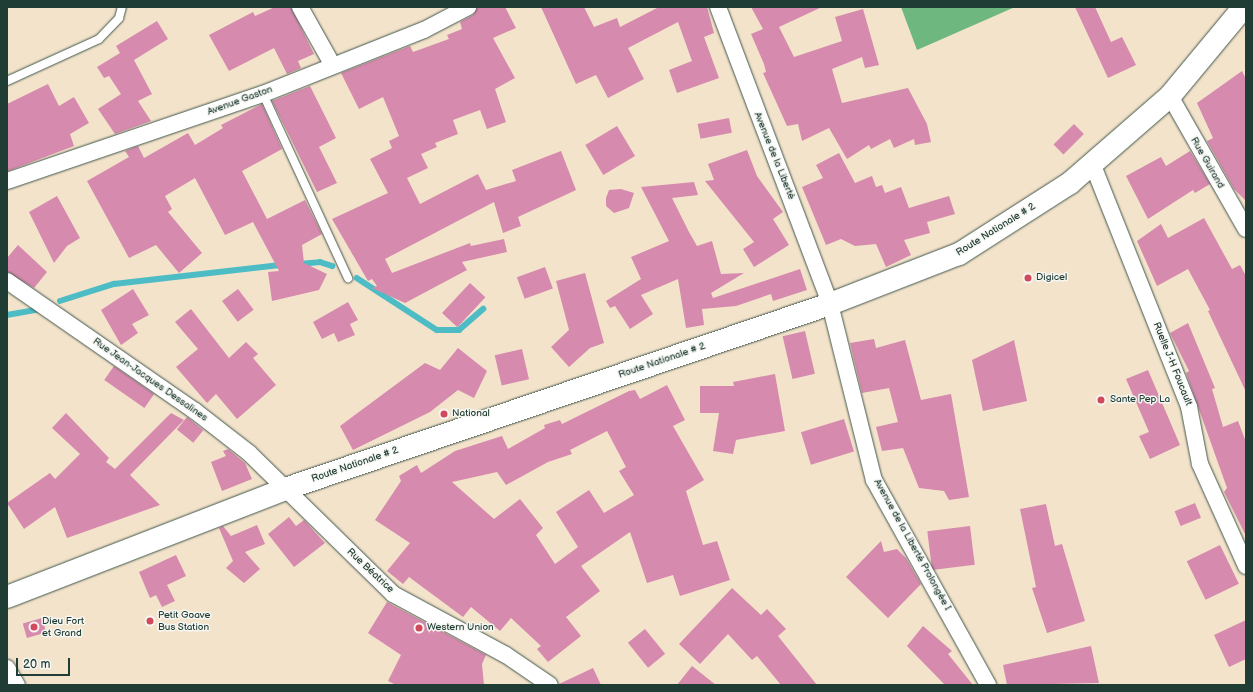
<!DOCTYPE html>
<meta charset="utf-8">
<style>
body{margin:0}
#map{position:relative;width:1253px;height:692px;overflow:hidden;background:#f4e3cb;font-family:"Balsamiq Sans",sans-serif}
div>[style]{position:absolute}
.forest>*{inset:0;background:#6eb880}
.stream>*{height:5.5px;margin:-2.75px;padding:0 2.75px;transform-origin:2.75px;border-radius:2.75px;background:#4ebcc4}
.building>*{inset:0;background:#d68aae;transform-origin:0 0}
.roads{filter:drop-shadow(0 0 1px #3f564b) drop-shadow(0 0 1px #3f564b)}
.service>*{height:8px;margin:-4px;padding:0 4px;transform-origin:4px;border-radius:4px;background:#fff}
.minor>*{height:16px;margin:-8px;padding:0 8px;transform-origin:8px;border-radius:8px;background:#fff}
.primary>*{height:22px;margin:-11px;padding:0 11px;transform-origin:11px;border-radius:11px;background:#fff}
.dots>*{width:11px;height:11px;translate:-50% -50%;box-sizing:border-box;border:2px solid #f6f6f2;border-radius:50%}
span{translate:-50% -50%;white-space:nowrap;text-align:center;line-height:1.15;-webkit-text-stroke:3px #f6f6f2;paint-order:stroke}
.street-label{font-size:10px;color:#1f3d34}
.poi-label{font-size:10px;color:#1f3d34}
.left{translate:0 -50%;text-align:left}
.frame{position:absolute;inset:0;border:8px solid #1f3d34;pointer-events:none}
.scale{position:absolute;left:16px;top:658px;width:54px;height:18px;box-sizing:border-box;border:2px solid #1f3d34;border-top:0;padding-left:5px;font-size:12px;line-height:14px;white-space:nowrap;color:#1f3d34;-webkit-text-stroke:3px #f6f6f2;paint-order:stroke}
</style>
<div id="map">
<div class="forest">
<div style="clip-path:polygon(901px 7px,1015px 7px,917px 50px)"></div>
</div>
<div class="stream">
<div style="left:299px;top:264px;width:21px;rotate:-5deg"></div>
<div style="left:320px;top:262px;width:13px;rotate:18deg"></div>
<div style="left:357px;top:278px;width:95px;rotate:33deg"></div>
<div style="left:437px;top:330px;width:22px"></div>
<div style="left:459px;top:330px;width:32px;rotate:-41deg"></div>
<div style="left:60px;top:301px;width:57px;rotate:-17.5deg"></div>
<div style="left:114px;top:284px;width:169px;rotate:-6.5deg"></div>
<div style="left:7px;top:315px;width:35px;rotate:-10deg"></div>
</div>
<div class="building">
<div style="clip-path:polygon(275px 7px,291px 7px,314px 54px,298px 61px,301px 68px,287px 74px,274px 48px,229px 71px,209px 35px,253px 12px,255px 16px)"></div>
<div style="clip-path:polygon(477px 7px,505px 7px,516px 28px,493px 38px,515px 78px,495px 89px,506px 122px,487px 129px,480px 110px,453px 120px,458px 134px,435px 143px,437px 147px,421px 154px,428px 168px,407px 178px,420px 204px,478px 174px,486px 190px,516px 181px,512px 170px,561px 151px,576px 190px,518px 217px,521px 226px,503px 233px,494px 202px,385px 259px,392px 273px,470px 243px,471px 246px,504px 239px,507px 252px,462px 262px,467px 270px,405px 303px,372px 288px,377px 286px,372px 279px,368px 281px,332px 219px,388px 193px,370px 159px,392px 148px,389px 141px,399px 136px,383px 97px,359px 109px,341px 73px,410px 46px,413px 52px,449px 39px,447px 35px,462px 29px,460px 22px,473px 15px)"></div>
<div style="clip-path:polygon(541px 7px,584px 7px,594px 27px,617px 18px,620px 27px,659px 7px,707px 7px,714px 33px,704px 37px,719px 78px,677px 93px,669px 70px,692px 61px,678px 22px,628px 48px,644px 79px,608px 98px,596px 75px,576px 84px)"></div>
<div style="clip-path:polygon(751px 7px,822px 7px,779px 27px,794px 57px,842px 41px,835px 17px,863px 9px,879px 65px,865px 68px,862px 57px,832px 69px,842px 103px,908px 88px,927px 124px,931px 142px,915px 145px,914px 139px,894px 148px,890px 139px,871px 149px,869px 145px,847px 159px,829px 128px,802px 141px,798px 124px,787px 126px,763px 73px,766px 72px,764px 64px,751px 34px,763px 29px)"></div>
<div style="clip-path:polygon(1075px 7px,1095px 7px,1111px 42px,1122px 37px,1136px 65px,1108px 78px)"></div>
<div style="clip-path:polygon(157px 21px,168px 39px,134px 60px,152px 94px,138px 101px,151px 121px,115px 134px,98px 109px,121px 94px,109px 76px,104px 78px,97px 67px,120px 53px,116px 46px)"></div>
<div style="clip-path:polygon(1242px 71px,1246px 79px,1246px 201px,1234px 189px,1207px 141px,1213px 138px,1197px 103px)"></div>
<div style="clip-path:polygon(48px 84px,59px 106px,74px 97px,89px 123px,70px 134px,74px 146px,8px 171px,7px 104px)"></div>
<div style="clip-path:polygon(310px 86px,336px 138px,319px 147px,337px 183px,317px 192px,272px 101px)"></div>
<div style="clip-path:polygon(262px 104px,282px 149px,242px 171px,267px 219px,305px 200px,322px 234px,302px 245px,304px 263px,327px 274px,319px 290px,272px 301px,268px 272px,279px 271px,253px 222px,225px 235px,195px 178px,165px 196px,172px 209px,168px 212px,202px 253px,179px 273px,156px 245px,129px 258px,87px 181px,129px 157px,125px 151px,138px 146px,144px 158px,188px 133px,195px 145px,223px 128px,221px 125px)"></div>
<div style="left:729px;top:118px;width:15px;height:32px;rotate:79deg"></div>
<div style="left:1074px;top:124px;width:14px;height:29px;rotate:45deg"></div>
<div style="left:617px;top:126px;width:35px;height:37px;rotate:59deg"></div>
<div style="clip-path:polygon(747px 150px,757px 176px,783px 212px,773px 219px,789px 245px,754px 267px,743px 249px,754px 242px,705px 181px,714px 180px,708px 164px)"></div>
<div style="clip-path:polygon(1190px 151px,1210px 184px,1195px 193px,1193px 190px,1148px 219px,1126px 176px,1161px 157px,1166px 166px)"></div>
<div style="clip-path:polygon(839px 153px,855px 183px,872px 176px,876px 187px,882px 185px,885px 193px,901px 187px,909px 208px,949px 196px,955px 214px,927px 222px,930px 233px,904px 240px,911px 255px,886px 267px,876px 244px,855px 246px,841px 239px,826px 245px,802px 187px,823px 178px,816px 165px)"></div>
<div style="clip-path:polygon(694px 182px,698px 195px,672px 198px,689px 232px,697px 246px,712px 241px,721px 274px,744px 273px,711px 293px,713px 298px,800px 269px,807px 290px,773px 301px,771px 294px,736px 306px,702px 309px,704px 325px,686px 328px,678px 279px,641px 295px,653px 314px,630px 329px,615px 306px,610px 308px,606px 301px,641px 279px,631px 257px,669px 241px,641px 187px)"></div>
<div style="clip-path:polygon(621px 189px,634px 193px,629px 208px,614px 213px,606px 206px,606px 198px,609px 190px)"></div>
<div style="clip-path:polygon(57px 196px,80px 238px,67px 246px,54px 263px,29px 212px)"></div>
<div style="clip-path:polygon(1204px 218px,1232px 269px,1240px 265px,1246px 276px,1246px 392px,1208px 311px,1210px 310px,1188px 269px,1157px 286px,1137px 241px,1161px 224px,1168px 238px)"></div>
<div style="clip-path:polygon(18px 245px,47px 272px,34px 288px,7px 272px,7px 258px)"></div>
<div style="left:545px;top:267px;width:23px;height:30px;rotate:70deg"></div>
<div style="clip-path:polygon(585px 273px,604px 343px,590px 348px,569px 367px,551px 347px,569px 330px,556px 281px)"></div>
<div style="left:470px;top:283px;width:21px;height:41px;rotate:43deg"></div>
<div style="clip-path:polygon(133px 289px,149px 315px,132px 324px,138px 333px,121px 345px,101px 310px)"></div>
<div style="left:238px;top:289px;width:26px;height:20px;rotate:53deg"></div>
<div style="clip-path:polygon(348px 302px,358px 320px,350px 324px,355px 335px,338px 342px,334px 333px,322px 339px,313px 322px)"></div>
<div style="clip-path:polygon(191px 309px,229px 358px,246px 342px,258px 354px,253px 358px,276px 385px,237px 419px,216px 394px,207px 403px,176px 367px,198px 349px,175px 322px)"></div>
<div style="clip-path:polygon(1188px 323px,1215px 388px,1212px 389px,1223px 427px,1238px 421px,1246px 442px,1246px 536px,1224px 492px,1227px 488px,1186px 373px,1189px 371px,1170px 333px)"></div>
<div style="left:805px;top:331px;width:44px;height:23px;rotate:77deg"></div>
<div style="clip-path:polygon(874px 339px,876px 348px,905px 340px,921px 400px,951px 394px,969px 497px,949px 500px,944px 491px,919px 488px,903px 448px,882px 451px,876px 427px,898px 422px,889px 388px,862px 393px,850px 343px)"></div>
<div style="clip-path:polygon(1014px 340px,1027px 401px,983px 411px,972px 360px)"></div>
<div style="clip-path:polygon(458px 348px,487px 371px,474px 398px,458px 390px,430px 412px,353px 450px,340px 426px,425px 363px,440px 370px)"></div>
<div style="left:522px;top:349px;width:31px;height:28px;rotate:77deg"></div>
<div style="left:114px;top:366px;width:49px;height:17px;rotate:35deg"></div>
<div style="clip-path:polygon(1148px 370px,1180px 445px,1150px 459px,1139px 436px,1149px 432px,1126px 379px)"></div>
<div style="clip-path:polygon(775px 374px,785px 431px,736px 440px,733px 454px,713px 451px,719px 413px,700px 413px,700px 386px,734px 386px,733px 382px)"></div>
<div style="clip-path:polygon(evenodd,667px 385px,685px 420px,673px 426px,704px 480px,686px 491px,703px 545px,717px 541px,730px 580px,680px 596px,673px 575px,647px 583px,630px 532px,581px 566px,600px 591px,566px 617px,581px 636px,548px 662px,537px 649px,541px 646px,511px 618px,500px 631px,471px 607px,463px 617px,409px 577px,403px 584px,387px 571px,410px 543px,375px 520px,401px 481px,399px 476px,417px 465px,421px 473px,455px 451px,502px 436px,508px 449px,545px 428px,544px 425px,560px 420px,562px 424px,629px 391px,635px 390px,640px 399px,667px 385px,607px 431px,626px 467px,619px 471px,634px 495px,604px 513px,589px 490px,556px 512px,578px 547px,555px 564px,536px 535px,543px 528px,520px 499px,494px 519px,452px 482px,497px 472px,506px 485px,548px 462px,572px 454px,570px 450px,607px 431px)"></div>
<div style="clip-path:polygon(66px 413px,109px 458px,106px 462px,115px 469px,171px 413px,184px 420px,130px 475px,160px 505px,67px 538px,55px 507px,24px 529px,7px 503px,50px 473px,55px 479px,80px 454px,52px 428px)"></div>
<div style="left:187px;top:417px;width:21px;height:16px;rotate:39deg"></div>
<div style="left:844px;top:419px;width:34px;height:45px;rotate:73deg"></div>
<div style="clip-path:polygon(228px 449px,245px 463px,252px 479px,222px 491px,211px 462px,226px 456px,223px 451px)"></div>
<div style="left:1195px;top:503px;width:16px;height:22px;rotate:68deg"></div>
<div style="clip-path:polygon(1046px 504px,1055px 546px,1062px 544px,1085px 621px,1047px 633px,1032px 588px,1036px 587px,1020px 509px)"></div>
<div style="clip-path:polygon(289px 517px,296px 526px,304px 520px,325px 543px,294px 567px,268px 534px)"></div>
<div style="clip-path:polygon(257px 525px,265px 544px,245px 552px,260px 569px,244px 583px,226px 568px,233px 561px,219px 528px,223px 526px,231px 536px)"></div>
<div style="left:970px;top:526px;width:39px;height:43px;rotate:83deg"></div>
<div style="clip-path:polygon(881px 541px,884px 552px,897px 549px,906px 558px,921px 584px,888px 618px,846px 577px)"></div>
<div style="left:1220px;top:545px;width:43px;height:37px;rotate:64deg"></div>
<div style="clip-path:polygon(176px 555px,186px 576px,167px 585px,175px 601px,162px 607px,156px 595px,150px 598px,139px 572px)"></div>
<div style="clip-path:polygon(732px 588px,761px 615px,767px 609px,786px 629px,778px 636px,817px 685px,781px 685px,757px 656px,752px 660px,728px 634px,700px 664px,679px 644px)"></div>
<div style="clip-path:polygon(387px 602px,486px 655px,482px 664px,484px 685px,396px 685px,388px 681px,401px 655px,368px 633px)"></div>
<div style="left:42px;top:618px;width:15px;height:20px;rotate:74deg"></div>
<div style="clip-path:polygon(1246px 620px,1246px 659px,1229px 667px,1214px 635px)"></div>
<div style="clip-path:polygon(923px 626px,952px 651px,948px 654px,973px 685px,945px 685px,907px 646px)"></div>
<div style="left:645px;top:629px;width:32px;height:22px;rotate:51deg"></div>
<div style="clip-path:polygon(1091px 646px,1099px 683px,1007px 685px,1003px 665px)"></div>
<div style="clip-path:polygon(692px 666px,716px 685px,677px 685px)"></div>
<div style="clip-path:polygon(593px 668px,601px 685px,559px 685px,559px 684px)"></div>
</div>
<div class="roads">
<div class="service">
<div style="left:7px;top:81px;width:101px;rotate:-24.5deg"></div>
<div style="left:99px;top:39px;width:29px;rotate:-46deg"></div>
<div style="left:119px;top:18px;width:11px;rotate:-75deg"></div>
<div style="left:263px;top:94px;width:203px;rotate:65.2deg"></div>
</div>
<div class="minor">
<div style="left:300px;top:7px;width:65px;rotate:60.7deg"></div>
<div style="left:718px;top:7px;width:317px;rotate:69.3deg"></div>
<div style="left:830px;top:304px;width:181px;rotate:76deg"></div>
<div style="left:874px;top:480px;width:235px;rotate:60.9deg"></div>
<div style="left:1170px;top:96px;width:153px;rotate:60.3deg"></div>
<div style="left:1092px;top:163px;width:263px;rotate:68.3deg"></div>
<div style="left:1189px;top:407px;width:58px;rotate:79.1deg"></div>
<div style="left:1200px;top:464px;width:112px;rotate:65.7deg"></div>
<div style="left:7px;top:181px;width:270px;rotate:-18.8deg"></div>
<div style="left:263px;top:94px;width:173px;rotate:-21.7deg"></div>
<div style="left:424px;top:30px;width:50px;rotate:-27.6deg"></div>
<div style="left:7px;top:281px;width:229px;rotate:34.7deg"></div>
<div style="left:195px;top:411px;width:68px;rotate:37.9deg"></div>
<div style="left:249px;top:453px;width:202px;rotate:44.4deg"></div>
<div style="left:393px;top:594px;width:128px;rotate:28.4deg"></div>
<div style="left:506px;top:655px;width:53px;rotate:34.3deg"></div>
<div style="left:7px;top:668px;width:20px;rotate:60deg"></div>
</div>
<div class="primary">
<div style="left:7px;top:597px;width:298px;rotate:-21.2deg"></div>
<div style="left:285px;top:489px;width:576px;rotate:-18.75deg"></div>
<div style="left:830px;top:304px;width:138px;rotate:-21.2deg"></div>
<div style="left:959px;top:254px;width:132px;rotate:-32.6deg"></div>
<div style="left:1070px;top:183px;width:133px;rotate:-41deg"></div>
<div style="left:1170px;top:96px;width:116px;rotate:-50.3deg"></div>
</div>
</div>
<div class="dots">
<div style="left:1028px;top:278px;background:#d1495b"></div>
<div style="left:1101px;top:400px;background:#d1495b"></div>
<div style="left:444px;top:414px;background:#d1495b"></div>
<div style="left:150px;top:621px;background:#d1495b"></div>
<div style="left:34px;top:627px;background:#d1495b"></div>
<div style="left:419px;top:628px;background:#d1495b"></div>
</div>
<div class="street-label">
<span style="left:240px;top:101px;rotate:-20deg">Avenue Gaston</span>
<span style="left:774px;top:156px;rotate:68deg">Avenue de la Liberté</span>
<span style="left:1207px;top:163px;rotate:60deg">Rue Guirand</span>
<span style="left:996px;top:230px;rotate:-32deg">Route Nationale # 2</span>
<span style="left:662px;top:361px;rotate:-19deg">Route Nationale # 2</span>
<span style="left:1172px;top:364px;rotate:68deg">Ruelle J-H Foucault</span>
<span style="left:150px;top:380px;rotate:35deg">Rue Jean-Jacques Dessalines</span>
<span style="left:355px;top:465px;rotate:-19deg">Route Nationale # 2</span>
<span style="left:912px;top:545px;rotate:61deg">Avenue de la Liberté Prolongée I</span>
<span style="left:370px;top:571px;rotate:43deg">Rue Béatrice</span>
</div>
<div class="poi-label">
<span class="left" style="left:1036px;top:278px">Digicel</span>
<span class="left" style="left:1110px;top:400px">Sante Pep La</span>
<span class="left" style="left:452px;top:414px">National</span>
<span class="left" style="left:158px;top:621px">Petit Goave<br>Bus Station</span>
<span class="left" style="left:42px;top:627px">Dieu Fort<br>et Grand</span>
<span class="left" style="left:427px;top:628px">Western Union</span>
</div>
<div class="frame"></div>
<div class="scale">20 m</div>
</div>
